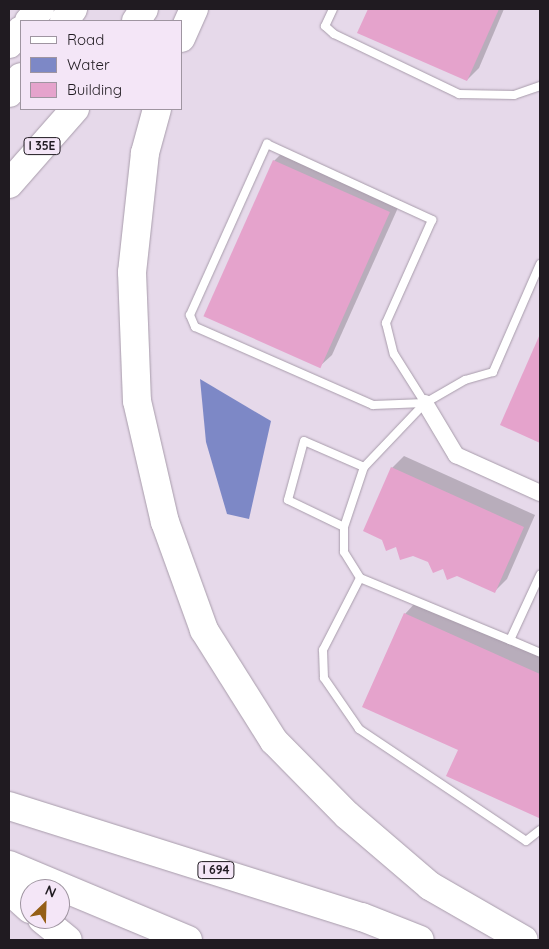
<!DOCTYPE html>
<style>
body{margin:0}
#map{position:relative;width:549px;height:949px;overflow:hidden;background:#e6d9ea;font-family:Quicksand,sans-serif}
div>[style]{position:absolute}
.water>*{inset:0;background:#7d88c6}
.shadow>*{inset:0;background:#0003}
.building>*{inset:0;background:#e5a3cc;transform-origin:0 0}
.roads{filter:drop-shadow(0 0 1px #a89cab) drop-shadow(0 0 1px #a89cab)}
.service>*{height:8px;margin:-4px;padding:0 4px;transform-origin:4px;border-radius:4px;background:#fff}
.minor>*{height:16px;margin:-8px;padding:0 8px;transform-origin:8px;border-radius:8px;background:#fff}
.motorway>*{height:28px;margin:-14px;padding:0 14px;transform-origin:14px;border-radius:14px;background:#fff}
span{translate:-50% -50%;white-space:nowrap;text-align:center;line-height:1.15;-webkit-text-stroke:4.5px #f4e6f7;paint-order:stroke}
.shield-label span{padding:1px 4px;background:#f4e6f7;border:1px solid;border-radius:4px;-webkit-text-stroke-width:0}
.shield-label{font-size:12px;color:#201b21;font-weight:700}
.frame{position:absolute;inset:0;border:10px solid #201b21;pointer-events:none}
.legend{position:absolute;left:20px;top:20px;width:162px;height:90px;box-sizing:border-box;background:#f4e6f7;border:1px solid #9f95a1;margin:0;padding:6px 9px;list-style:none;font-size:15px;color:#201b21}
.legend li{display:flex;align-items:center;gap:10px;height:25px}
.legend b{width:25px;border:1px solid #9f95a1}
.north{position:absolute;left:20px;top:879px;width:50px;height:50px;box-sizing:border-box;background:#f4e6f7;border:1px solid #9f95a1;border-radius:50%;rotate:24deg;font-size:14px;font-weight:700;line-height:20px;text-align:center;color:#201b21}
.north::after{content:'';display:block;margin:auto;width:18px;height:22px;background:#955f16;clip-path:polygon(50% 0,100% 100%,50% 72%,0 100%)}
</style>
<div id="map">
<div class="water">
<div style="clip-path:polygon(200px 379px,271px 421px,249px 519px,227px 514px,206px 442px)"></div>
</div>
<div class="shadow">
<div style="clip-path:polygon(369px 9px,504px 9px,479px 68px,467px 80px,359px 33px)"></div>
<div style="clip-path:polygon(286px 149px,401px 201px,332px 355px,320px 366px,274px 161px)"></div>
<div style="clip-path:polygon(540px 337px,540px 441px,502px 424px)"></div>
<div style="clip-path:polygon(404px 456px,535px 515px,507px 579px,495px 591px,429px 561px,392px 468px)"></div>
<div style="clip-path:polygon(416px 602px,540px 657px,539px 816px,459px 749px,405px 614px)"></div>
</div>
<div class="building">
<div style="clip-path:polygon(368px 9px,499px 9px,467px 81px,357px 33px)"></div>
<div style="left:273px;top:160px;width:128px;height:171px;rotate:24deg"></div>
<div style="clip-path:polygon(540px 334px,540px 443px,500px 425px)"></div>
<div style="clip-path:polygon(391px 467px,524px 527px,495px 593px,457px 576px,447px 580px,443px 569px,433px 573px,428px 562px,413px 556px,400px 560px,396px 547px,386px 551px,382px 540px,363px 531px)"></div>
<div style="clip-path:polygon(404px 613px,540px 674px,539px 818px,446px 776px,458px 750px,362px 707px)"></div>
</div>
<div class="roads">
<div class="service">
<div style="left:333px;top:9px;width:19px;rotate:115deg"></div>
<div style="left:325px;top:26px;width:12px;rotate:42deg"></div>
<div style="left:334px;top:34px;width:139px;rotate:25.6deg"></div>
<div style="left:459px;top:94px;width:55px;rotate:1deg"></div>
<div style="left:514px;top:95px;width:28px;rotate:-19deg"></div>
<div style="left:267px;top:144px;width:182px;rotate:24.7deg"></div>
<div style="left:432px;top:220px;width:113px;rotate:114.1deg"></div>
<div style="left:386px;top:323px;width:32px;rotate:76deg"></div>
<div style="left:394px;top:354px;width:58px;rotate:57.7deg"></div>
<div style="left:425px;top:403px;width:52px;rotate:177.8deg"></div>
<div style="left:373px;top:405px;width:194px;rotate:-156.3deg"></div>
<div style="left:195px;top:327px;width:13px;rotate:-113deg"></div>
<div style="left:190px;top:315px;width:188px;rotate:-65.8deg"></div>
<div style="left:540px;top:264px;width:118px;rotate:113.5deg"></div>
<div style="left:493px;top:372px;width:29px;rotate:164deg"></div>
<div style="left:465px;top:380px;width:46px;rotate:150.1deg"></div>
<div style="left:425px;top:403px;width:88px;rotate:133.6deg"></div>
<div style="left:364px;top:467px;width:65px;rotate:-156.6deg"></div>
<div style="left:304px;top:441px;width:61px;rotate:105.2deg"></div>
<div style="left:288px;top:500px;width:62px;rotate:25.7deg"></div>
<div style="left:344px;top:527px;width:25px;rotate:90deg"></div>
<div style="left:344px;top:552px;width:31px;rotate:58deg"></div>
<div style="left:360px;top:578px;width:162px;rotate:22.5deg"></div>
<div style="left:510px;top:640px;width:72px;rotate:-65.2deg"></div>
<div style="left:344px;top:527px;width:63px;rotate:-71.6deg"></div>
<div style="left:360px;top:578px;width:81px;rotate:117.2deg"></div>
<div style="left:323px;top:650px;width:28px;rotate:88deg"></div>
<div style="left:324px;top:678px;width:62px;rotate:55.5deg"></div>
<div style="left:359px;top:729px;width:201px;rotate:33.8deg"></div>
<div style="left:526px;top:841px;width:18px;rotate:-38deg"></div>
<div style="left:510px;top:640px;width:33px;rotate:23deg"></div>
</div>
<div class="minor">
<div style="left:425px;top:403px;width:61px;rotate:59.2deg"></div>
<div style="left:456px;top:455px;width:92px;rotate:24.3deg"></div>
</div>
<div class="motorway">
<div style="left:29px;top:21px;width:16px;rotate:-47deg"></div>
<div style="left:64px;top:21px;width:15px;rotate:-53deg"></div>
<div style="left:136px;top:21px;width:14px;rotate:-56deg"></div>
<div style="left:181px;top:38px;width:32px;rotate:-66deg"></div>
<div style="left:9px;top:44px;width:18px;rotate:-49deg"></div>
<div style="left:9px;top:93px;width:20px;rotate:-53deg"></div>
<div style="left:157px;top:109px;width:46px;rotate:105.3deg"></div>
<div style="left:145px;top:153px;width:120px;rotate:96.2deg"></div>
<div style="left:132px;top:272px;width:129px;rotate:87.8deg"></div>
<div style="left:137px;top:401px;width:124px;rotate:77deg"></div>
<div style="left:165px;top:522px;width:115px;rotate:70.1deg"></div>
<div style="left:204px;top:630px;width:131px;rotate:57.8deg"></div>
<div style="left:274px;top:741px;width:104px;rotate:45.4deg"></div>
<div style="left:347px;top:815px;width:109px;rotate:40.5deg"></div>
<div style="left:430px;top:886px;width:108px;rotate:29.9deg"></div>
<div style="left:9px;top:184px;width:100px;rotate:-48.7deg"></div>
<div style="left:9px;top:806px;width:370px;rotate:17.5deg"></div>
<div style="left:362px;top:917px;width:62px;rotate:21.6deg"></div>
<div style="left:9px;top:865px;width:194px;rotate:22.7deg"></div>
<div style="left:9px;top:890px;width:28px;rotate:42deg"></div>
<div style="left:42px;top:919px;width:33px;rotate:39deg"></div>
</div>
</div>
<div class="shield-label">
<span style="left:42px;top:146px">I 35E</span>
<span style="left:216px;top:870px">I 694</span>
</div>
<div class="frame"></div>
<ul class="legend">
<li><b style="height:6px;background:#fff"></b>Road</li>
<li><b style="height:14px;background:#7d88c6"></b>Water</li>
<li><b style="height:14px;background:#e5a3cc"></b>Building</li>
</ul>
<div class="north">N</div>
</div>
